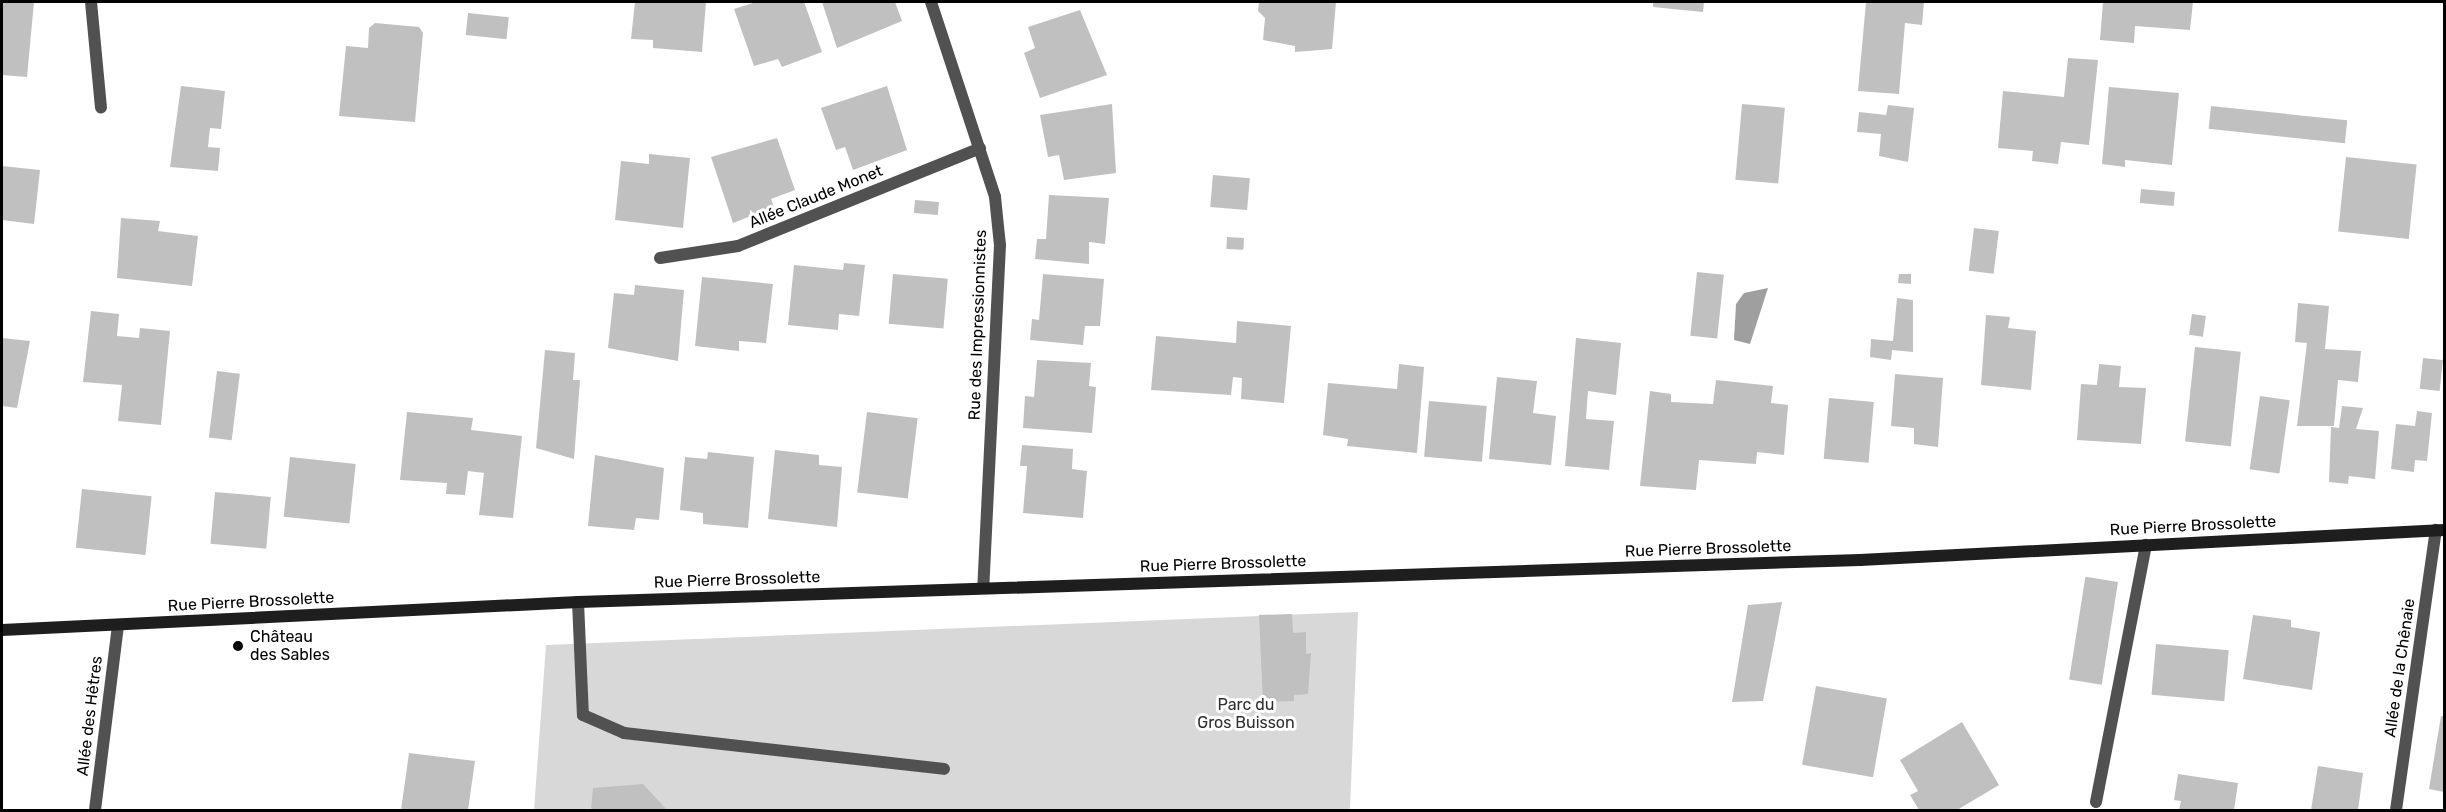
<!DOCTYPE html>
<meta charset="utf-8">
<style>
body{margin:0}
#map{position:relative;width:2446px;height:812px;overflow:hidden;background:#fff;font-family:Rubik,sans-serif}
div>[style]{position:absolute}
.green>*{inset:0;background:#d8d8d8}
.water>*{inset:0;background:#9f9f9f}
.building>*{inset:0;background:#c0c0c0;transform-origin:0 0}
.lane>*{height:12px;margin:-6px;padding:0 6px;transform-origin:6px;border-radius:6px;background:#515151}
.street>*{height:12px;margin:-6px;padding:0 6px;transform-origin:6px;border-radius:6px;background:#515151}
.secondary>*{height:12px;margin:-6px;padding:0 6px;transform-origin:6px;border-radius:6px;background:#1e1e1e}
.dots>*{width:16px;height:16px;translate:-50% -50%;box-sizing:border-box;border:3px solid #fff;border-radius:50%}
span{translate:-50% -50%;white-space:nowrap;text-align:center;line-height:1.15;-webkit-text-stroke:6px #fff;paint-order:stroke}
.street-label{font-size:16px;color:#000}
.poi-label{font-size:16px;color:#000}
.left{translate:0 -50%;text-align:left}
.park-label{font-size:16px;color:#2f2f2f}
.frame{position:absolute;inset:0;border:3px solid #000;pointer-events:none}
</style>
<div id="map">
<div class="green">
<div style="clip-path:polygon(1358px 612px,1350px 810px,534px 810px,546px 645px)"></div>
</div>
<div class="water">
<div style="clip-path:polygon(1768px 288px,1750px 344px,1734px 340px,1736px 304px,1744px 293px)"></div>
</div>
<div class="building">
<div style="clip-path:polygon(2px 2px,34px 2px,27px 77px,2px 75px)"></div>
<div style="clip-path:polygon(635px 2px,706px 2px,702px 52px,653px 48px,653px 40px,631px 39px)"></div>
<div style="clip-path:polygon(756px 2px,804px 2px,822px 52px,782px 67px,778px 59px,754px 66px,734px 9px)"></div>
<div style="clip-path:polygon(822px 2px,895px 2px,902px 21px,837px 48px)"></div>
<div style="clip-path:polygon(1259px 2px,1336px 2px,1332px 49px,1295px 52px,1295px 46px,1263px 40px,1265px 18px,1258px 11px)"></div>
<div style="clip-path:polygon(1653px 2px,1704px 2px,1703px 12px,1653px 7px)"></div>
<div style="clip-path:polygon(1866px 2px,1924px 2px,1922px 25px,1905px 23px,1899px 94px,1858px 91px)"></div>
<div style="clip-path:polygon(2103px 2px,2193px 2px,2190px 30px,2135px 26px,2134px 43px,2100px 40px)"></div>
<div style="clip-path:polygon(1080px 10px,1107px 75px,1040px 98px,1024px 53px,1035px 48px,1028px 27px)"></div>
<div style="left:468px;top:13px;width:41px;height:22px;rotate:6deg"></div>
<div style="clip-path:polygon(375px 23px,419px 27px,423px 33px,415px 122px,339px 116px,346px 46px,368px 48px,369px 28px)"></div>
<div style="clip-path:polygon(2068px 58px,2098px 60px,2089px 145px,2061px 142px,2058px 164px,2032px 161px,2033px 151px,1998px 148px,2003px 91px,2064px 97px)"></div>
<div style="clip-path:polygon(181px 86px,225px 91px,221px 129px,210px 128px,208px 147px,220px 148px,218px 171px,170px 167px)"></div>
<div style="clip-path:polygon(887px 86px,907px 150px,853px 170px,845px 147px,836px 150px,821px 108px)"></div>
<div style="clip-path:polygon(2109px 87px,2179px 93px,2172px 165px,2125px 160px,2125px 167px,2102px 164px)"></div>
<div style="clip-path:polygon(1112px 104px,1116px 173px,1064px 180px,1059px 155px,1048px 157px,1040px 115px)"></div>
<div style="left:1742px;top:104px;width:43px;height:76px;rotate:5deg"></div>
<div style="clip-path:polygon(1888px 105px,1914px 108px,1908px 162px,1879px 156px,1881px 134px,1857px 132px,1859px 112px,1886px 115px)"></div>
<div style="left:2211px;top:106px;width:137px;height:23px;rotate:6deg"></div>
<div style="clip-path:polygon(777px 138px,795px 190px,771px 199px,774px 207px,733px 223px,711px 157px)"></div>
<div style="clip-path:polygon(649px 154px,690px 158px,683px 228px,615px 220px,621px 161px,649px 164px)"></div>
<div style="left:2346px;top:157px;width:71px;height:75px;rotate:6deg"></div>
<div style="clip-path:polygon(2px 166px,40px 170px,34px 224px,2px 220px)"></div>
<div style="left:1213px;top:175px;width:37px;height:32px;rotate:5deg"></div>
<div style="left:2141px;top:189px;width:34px;height:14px;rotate:5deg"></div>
<div style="clip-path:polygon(1049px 195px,1109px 198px,1105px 244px,1089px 242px,1089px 264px,1035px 259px,1037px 239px,1046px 239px)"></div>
<div style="left:915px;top:200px;width:24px;height:13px;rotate:5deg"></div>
<div style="clip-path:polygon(121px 218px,160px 221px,158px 231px,198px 236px,192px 286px,117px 278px)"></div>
<div style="left:1974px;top:228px;width:25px;height:43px;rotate:7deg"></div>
<div style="left:1227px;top:237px;width:17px;height:12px;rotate:3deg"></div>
<div style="clip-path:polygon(844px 263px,865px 265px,859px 316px,839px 314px,838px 330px,788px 325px,794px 265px,843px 270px)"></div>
<div style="left:1697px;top:272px;width:27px;height:64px;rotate:6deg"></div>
<div style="left:893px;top:274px;width:55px;height:50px;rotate:5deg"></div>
<div style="clip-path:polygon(1043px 274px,1104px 279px,1100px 326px,1085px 326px,1083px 345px,1030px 340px,1032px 319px,1039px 320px)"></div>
<div style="clip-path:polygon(1899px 274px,1911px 274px,1911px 284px,1898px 283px)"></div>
<div style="clip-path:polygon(702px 277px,773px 284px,766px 343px,739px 341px,739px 351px,695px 346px)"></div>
<div style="clip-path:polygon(635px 285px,684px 290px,678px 361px,608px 348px,614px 293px,634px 295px)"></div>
<div style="clip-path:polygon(1897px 298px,1913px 300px,1913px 352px,1892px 350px,1891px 360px,1870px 357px,1871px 339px,1893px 341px)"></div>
<div style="clip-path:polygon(2298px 303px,2329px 306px,2325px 349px,2361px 351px,2358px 382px,2338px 380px,2334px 426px,2297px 426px,2307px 343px,2295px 342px)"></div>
<div style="clip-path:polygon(91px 311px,119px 314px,117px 336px,139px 338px,140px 328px,170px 331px,161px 425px,118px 421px,122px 385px,83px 382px)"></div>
<div style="left:2192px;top:314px;width:14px;height:21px;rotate:8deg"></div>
<div style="clip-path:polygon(1986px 315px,2010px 317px,2008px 328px,2036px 331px,2031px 390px,1981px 385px)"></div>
<div style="clip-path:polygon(1237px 321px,1291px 326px,1284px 403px,1241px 399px,1242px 378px,1233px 377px,1231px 395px,1151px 390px,1156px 336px,1236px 343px)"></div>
<div style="clip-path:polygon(2px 338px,30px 341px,17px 408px,2px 406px)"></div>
<div style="clip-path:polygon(1576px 338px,1621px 343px,1616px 395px,1588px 391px,1586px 419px,1614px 421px,1609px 470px,1565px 466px)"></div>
<div style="left:2195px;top:347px;width:46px;height:95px;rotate:6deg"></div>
<div style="clip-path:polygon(545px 350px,575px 353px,573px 380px,580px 380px,574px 459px,536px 448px)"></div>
<div style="left:2423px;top:358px;width:20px;height:31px;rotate:6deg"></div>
<div style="clip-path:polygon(1037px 360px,1091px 363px,1089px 386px,1096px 387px,1092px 433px,1023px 428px,1025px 396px,1034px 397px)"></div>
<div style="clip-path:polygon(1399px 364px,1424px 367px,1417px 453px,1347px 446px,1348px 439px,1323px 435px,1328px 383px,1397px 389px)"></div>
<div style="clip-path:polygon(2099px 364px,2121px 366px,2119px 387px,2146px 388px,2141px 444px,2077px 440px,2081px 384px,2097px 385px)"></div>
<div style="left:217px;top:371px;width:23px;height:67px;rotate:7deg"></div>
<div style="clip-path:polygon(1895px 374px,1943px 378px,1938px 447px,1914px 444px,1914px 428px,1891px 426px)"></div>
<div style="clip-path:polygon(1497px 377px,1537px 381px,1533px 413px,1556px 416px,1551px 465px,1489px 459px)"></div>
<div style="clip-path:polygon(1716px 380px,1773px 386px,1771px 403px,1788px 405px,1784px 455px,1757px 452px,1756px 464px,1699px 460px,1696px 490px,1640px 486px,1650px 391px,1671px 394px,1671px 402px,1713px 404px)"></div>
<div style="left:2260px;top:396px;width:30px;height:74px;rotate:8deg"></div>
<div style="left:1829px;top:398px;width:45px;height:61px;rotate:5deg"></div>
<div style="left:1429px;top:401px;width:58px;height:56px;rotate:5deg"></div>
<div style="clip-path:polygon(2342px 406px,2363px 408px,2356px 429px,2379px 431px,2375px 479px,2349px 476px,2348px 484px,2329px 482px,2331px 427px,2339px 428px)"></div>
<div style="clip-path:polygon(2417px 411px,2432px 413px,2427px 461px,2415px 460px,2414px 472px,2391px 469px,2396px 424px,2415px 426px)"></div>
<div style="clip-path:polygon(407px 412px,473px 418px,471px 430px,522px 436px,513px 518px,479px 515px,484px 473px,468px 471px,465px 495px,446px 494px,447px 483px,400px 480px)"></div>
<div style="left:867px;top:412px;width:51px;height:81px;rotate:7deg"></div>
<div style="clip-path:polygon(1022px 445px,1073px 449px,1072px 469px,1087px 471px,1083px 518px,1023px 513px,1027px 466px,1020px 466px)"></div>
<div style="clip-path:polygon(775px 450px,819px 455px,819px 465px,842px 467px,837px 527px,768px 519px)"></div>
<div style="clip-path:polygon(708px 452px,754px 457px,748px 528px,703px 524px,703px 513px,680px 510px,685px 457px,707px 459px)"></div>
<div style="clip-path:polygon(595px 455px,664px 468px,659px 520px,636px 518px,634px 530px,588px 526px)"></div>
<div style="left:290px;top:457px;width:66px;height:60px;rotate:6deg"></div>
<div style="left:82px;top:489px;width:70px;height:59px;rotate:6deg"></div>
<div style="left:215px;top:492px;width:56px;height:52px;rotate:5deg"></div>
<div style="left:2118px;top:582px;width:104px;height:33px;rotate:99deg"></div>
<div style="clip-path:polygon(1782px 602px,1763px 701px,1732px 702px,1748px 605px)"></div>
<div style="clip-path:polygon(1292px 614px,1293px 633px,1306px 632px,1306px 654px,1311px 653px,1308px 694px,1294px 695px,1294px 701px,1263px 702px,1259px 615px)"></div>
<div style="clip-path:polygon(2253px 615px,2291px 620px,2291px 627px,2320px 632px,2312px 690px,2243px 679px)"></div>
<div style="left:2156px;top:644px;width:73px;height:51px;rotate:5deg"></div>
<div style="left:1816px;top:686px;width:72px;height:80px;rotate:10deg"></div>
<div style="clip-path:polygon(2441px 716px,2444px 717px,2444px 792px,2429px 789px)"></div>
<div style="clip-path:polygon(1962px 722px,1999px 785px,1957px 810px,1919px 810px,1910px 795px,1918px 791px,1900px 760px)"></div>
<div style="clip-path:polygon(409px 753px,475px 761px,468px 810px,401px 810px)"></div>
<div style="clip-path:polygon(2318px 766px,2363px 773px,2358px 810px,2311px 810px)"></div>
<div style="clip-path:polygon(2178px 774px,2238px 783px,2234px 810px,2179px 810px,2181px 801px,2174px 800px)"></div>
<div style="clip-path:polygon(643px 784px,667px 810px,591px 810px,593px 788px)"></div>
</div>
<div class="lane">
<div style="left:578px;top:602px;width:113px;rotate:87.5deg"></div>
<div style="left:583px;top:715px;width:45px;rotate:23.7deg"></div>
<div style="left:624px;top:733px;width:322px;rotate:6.4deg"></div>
<div style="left:2096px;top:802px;width:262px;rotate:-79deg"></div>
</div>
<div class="street">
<div style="left:91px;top:2px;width:106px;rotate:84.6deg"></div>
<div style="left:931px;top:2px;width:205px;rotate:71.8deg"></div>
<div style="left:995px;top:197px;width:48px;rotate:84.1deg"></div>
<div style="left:1000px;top:245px;width:343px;rotate:92.8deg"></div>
<div style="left:660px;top:258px;width:79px;rotate:-8.7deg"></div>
<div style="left:738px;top:246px;width:261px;rotate:-22deg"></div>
<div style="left:95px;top:810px;width:186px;rotate:-82.9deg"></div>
<div style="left:2396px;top:810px;width:283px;rotate:-81.9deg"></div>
</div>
<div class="secondary">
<div style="left:2px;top:630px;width:577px;rotate:-2.78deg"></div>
<div style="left:578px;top:602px;width:1283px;rotate:-1.88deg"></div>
<div style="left:1860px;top:560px;width:585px;rotate:-2.94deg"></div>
</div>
<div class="dots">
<div style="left:238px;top:646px;background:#000"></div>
</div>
<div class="street-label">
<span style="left:816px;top:197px;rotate:-22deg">Allée Claude Monet</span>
<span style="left:978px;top:325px;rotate:-88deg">Rue des Impressionnistes</span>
<span style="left:2193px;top:526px;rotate:-3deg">Rue Pierre Brossolette</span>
<span style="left:1708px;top:549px;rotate:-2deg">Rue Pierre Brossolette</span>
<span style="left:1223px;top:564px;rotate:-2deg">Rue Pierre Brossolette</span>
<span style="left:737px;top:580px;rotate:-2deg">Rue Pierre Brossolette</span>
<span style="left:251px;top:602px;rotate:-3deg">Rue Pierre Brossolette</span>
<span style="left:2400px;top:668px;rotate:-82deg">Allée de la Chênaie</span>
<span style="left:90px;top:716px;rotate:-83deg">Allée des Hêtres</span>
</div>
<div class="poi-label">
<span class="left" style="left:250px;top:646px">Château<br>des Sables</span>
</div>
<div class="park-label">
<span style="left:1246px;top:714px">Parc du<br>Gros Buisson</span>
</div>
<div class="frame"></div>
</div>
